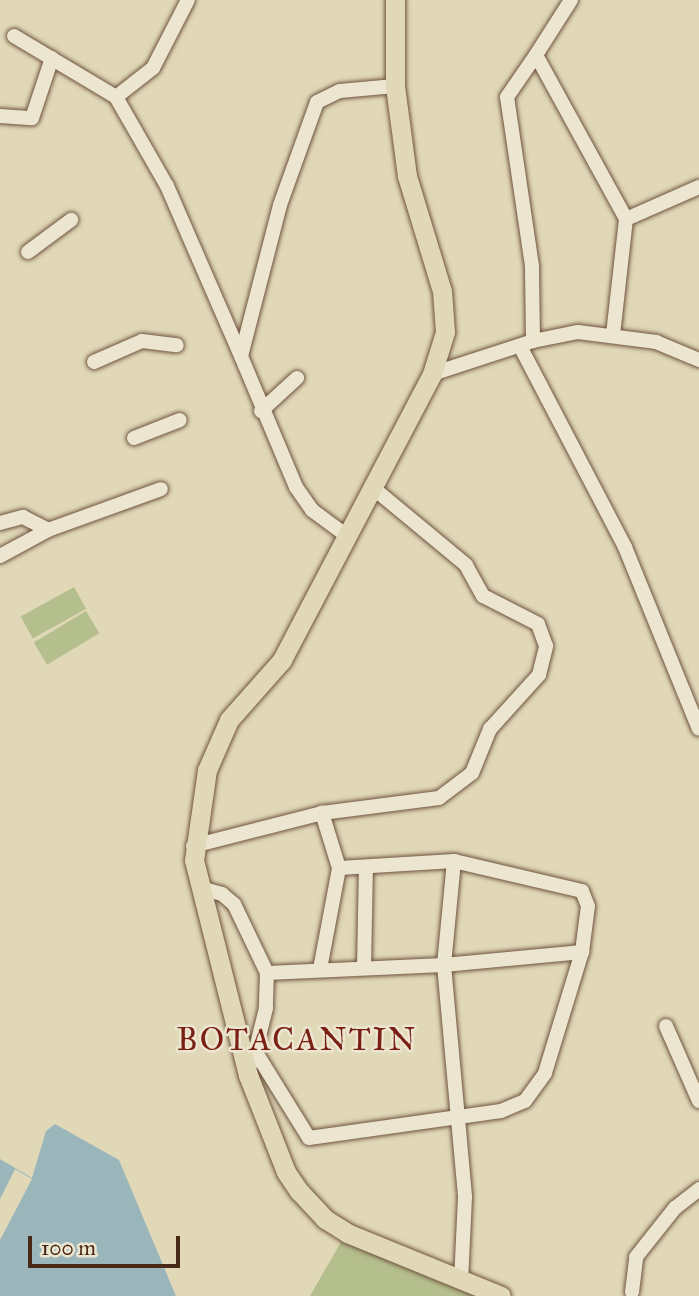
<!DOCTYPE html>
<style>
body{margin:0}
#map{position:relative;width:699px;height:1296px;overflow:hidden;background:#e1d8b8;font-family:"IM FELL Great Primer",serif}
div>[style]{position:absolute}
.green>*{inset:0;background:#b5be8d;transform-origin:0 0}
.water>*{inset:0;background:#9ab6bb}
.pier>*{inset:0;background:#e1d8b8}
.roads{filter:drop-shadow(0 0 2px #6f533e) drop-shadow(0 0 2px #6f533e)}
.minor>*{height:14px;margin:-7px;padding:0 7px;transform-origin:7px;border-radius:7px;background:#ece6d1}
.highway>*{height:19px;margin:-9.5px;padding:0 9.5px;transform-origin:9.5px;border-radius:9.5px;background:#e1d8b8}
span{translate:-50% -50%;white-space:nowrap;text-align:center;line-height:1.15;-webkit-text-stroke:5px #ece6d1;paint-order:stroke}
.quarter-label{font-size:32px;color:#7a1f14;letter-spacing:2px}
.scale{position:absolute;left:28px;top:1236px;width:152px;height:32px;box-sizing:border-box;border:4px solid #492715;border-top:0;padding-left:9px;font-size:21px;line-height:24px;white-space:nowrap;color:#492715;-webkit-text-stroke:5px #ece6d1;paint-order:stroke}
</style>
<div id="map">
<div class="green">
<div style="left:74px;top:587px;width:25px;height:61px;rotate:61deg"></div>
<div style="left:86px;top:611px;width:26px;height:61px;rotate:59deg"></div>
<div style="clip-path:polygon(345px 1235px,488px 1296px,310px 1296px)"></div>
</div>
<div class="water">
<div style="clip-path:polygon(55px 1124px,119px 1160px,176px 1296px,0 1296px,0 1159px,32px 1178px,46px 1131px)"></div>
</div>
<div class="pier">
<div style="clip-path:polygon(15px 1169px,32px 1179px,0 1240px,0 1199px)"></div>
</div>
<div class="roads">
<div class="minor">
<div style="left:571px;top:0;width:65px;rotate:122.5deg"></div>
<div style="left:536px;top:55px;width:187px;rotate:61.2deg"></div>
<div style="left:626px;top:219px;width:116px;rotate:96.4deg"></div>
<div style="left:14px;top:36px;width:119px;rotate:30.9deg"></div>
<div style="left:116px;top:97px;width:47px;rotate:-38.1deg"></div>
<div style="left:153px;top:68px;width:76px;rotate:-62.8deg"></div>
<div style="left:116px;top:97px;width:103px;rotate:60.2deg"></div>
<div style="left:167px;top:186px;width:185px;rotate:66.5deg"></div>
<div style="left:0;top:116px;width:32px;rotate:4deg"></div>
<div style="left:32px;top:118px;width:63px;rotate:-71.6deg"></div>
<div style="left:626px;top:219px;width:80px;rotate:-23.7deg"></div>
<div style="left:28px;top:252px;width:54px;rotate:-36.7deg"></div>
<div style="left:533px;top:341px;width:75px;rotate:-90.8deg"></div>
<div style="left:532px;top:266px;width:171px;rotate:-98.4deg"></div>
<div style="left:507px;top:97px;width:51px;rotate:-55.4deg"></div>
<div style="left:521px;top:348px;width:225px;rotate:62.4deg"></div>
<div style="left:625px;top:547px;width:196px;rotate:67.9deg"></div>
<div style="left:94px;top:362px;width:52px;rotate:-23.6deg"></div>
<div style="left:142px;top:341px;width:35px;rotate:7deg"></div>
<div style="left:432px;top:374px;width:106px;rotate:-18.1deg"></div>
<div style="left:533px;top:341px;width:46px;rotate:-11.3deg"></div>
<div style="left:578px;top:332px;width:79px;rotate:7.3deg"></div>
<div style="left:656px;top:342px;width:47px;rotate:22.7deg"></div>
<div style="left:261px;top:411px;width:49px;rotate:-42.5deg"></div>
<div style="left:134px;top:438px;width:49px;rotate:-21.4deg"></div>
<div style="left:0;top:523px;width:24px;rotate:-15deg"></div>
<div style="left:23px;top:517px;width:28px;rotate:27deg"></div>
<div style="left:347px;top:536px;width:44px;rotate:-143.4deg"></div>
<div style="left:312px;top:510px;width:28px;rotate:-125deg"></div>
<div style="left:296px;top:487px;width:142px;rotate:-112.8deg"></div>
<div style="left:241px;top:356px;width:156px;rotate:-75.5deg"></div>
<div style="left:280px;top:205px;width:109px;rotate:-70.2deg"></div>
<div style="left:317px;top:102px;width:25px;rotate:-26deg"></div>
<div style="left:340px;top:91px;width:55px;rotate:-5.2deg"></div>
<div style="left:0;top:556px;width:55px;rotate:-28.4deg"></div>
<div style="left:48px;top:530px;width:120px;rotate:-19.9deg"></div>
<div style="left:193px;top:846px;width:133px;rotate:-14.3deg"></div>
<div style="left:322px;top:813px;width:118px;rotate:-7.3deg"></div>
<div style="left:439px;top:798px;width:41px;rotate:-37.1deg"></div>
<div style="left:472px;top:773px;width:48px;rotate:-67.8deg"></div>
<div style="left:490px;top:729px;width:73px;rotate:-47.8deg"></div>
<div style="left:539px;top:675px;width:30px;rotate:-76deg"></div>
<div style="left:546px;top:646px;width:23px;rotate:-110deg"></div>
<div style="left:538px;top:624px;width:62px;rotate:-153deg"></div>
<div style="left:483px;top:596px;width:35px;rotate:-119deg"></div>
<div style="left:466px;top:565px;width:122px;rotate:-140.3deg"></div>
<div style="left:454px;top:861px;width:104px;rotate:95.5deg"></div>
<div style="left:444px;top:965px;width:233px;rotate:84.8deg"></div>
<div style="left:465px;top:1197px;width:85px;rotate:92.7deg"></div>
<div style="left:200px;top:888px;width:23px;rotate:15deg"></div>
<div style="left:222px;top:894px;width:16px;rotate:40deg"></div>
<div style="left:234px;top:904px;width:76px;rotate:64.4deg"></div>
<div style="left:267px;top:973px;width:35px;rotate:92deg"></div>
<div style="left:266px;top:1008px;width:55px;rotate:103.8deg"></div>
<div style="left:364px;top:968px;width:100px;rotate:-88.9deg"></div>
<div style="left:320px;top:969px;width:103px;rotate:-79.3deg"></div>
<div style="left:267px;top:973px;width:177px;rotate:-2.6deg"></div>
<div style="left:444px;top:965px;width:139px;rotate:-5.4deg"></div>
<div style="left:666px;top:1026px;width:82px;rotate:66.3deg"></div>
<div style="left:255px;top:1051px;width:102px;rotate:58.2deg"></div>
<div style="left:309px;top:1138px;width:194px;rotate:-8deg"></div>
<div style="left:501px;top:1111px;width:26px;rotate:-23deg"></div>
<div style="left:525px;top:1101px;width:34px;rotate:-54deg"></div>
<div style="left:545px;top:1073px;width:127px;rotate:-73deg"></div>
<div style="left:582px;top:952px;width:46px;rotate:-82.6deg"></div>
<div style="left:588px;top:906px;width:16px;rotate:-112deg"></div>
<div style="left:582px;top:891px;width:131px;rotate:-166.8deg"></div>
<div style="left:454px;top:861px;width:115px;rotate:176.5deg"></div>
<div style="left:339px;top:868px;width:58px;rotate:-107.2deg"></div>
<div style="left:632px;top:1292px;width:35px;rotate:-83deg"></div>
<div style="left:636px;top:1257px;width:63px;rotate:-51.5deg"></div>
<div style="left:675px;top:1208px;width:31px;rotate:-38deg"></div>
</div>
<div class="highway">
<div style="left:395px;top:0;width:86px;rotate:90deg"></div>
<div style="left:395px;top:86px;width:91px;rotate:82.4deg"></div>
<div style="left:407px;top:176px;width:120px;rotate:73.1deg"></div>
<div style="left:442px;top:291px;width:41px;rotate:85.8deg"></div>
<div style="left:445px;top:332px;width:44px;rotate:107.2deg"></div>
<div style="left:432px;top:374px;width:323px;rotate:117.7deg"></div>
<div style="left:282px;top:660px;width:80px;rotate:131.5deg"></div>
<div style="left:229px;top:720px;width:55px;rotate:113.7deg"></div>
<div style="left:207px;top:770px;width:91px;rotate:98.2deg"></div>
<div style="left:194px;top:860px;width:222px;rotate:75.9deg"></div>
<div style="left:248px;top:1075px;width:104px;rotate:68.6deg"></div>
<div style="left:286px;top:1172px;width:23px;rotate:56deg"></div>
<div style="left:299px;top:1191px;width:38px;rotate:47deg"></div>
<div style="left:325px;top:1219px;width:26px;rotate:32deg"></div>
<div style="left:347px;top:1233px;width:166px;rotate:22.2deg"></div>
</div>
</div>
<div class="quarter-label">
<span style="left:297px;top:1040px">BOTACANTIN</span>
</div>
<div class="scale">100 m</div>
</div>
